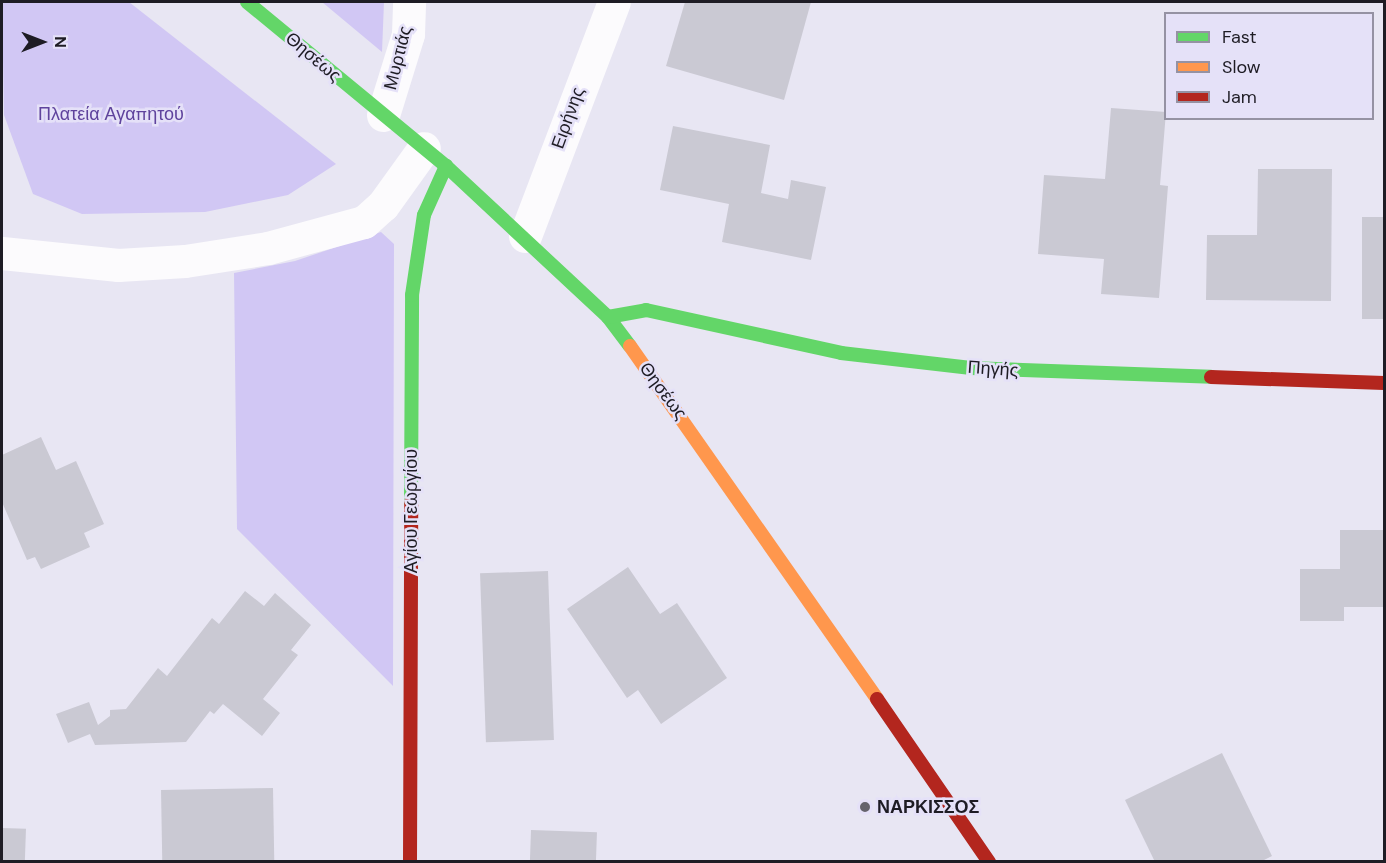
<!DOCTYPE html>
<meta charset="utf-8">
<style>
body{margin:0}
#map{position:relative;width:1386px;height:863px;overflow:hidden;background:#e8e6f3;font-family:"DM Sans",sans-serif}
div>[style]{position:absolute}
.green>*{inset:0;background:#d1c7f4}
.building>*{inset:0;background:#cac9d3;transform-origin:0 0}
.street>*{height:33px;margin:-16.5px;padding:0 16.5px;transform-origin:16.5px;border-radius:16.5px;background:#fcfbfd}
.fast>*{height:14px;margin:-7px;padding:0 7px;transform-origin:7px;border-radius:7px;background:#63d668}
.slow>*{height:14px;margin:-7px;padding:0 7px;transform-origin:7px;border-radius:7px;background:#ff974d}
.jam>*{height:14px;margin:-7px;padding:0 7px;transform-origin:7px;border-radius:7px;background:#b3261e}
.dots>*{width:16px;height:16px;translate:-50% -50%;box-sizing:border-box;border:3px solid #e5e1f8;border-radius:50%}
span{translate:-50% -50%;white-space:nowrap;text-align:center;line-height:1.15;-webkit-text-stroke:5px #e5e1f8;paint-order:stroke}
.street-label{font-size:18px;color:#1e1c24}
.park-label{font-size:18px;color:#5f439d}
.poi-label{font-size:18px;color:#1e1c24;font-weight:700}
.left{translate:0 -50%;text-align:left}
.frame{position:absolute;inset:0;border:3px solid #1e1c24;pointer-events:none}
.legend{position:absolute;left:1164px;top:12px;width:210px;height:108px;box-sizing:border-box;background:#e5e1f8;border:2px solid #9592a3;margin:0;padding:8px 10px;list-style:none;font-size:18px;color:#1e1c24}
.legend li{display:flex;align-items:center;gap:12px;height:30px}
.legend b{width:30px;border:2px solid #9592a3}
.north{position:absolute;left:12px;top:12px;width:60px;height:60px;-webkit-text-stroke:4px #e5e1f8;paint-order:stroke;rotate:90deg;font-size:16px;font-weight:700;line-height:24px;text-align:center;color:#1e1c24}
.north::after{content:'';display:block;margin:auto;width:21px;height:27px;background:#1e1c24;clip-path:polygon(50% 0,100% 100%,50% 72%,0 100%)}
</style>
<div id="map">
<div class="green">
<div style="clip-path:polygon(2px 2px,129px 2px,336px 164px,288px 195px,205px 212px,82px 214px,33px 194px,4px 115px)"></div>
<div style="clip-path:polygon(322px 2px,384px 2px,382px 52px)"></div>
<div style="clip-path:polygon(381px 232px,394px 244px,393px 686px,237px 529px,234px 273px,295px 261px)"></div>
</div>
<div class="building">
<div style="clip-path:polygon(685px 2px,811px 2px,784px 100px,666px 66px)"></div>
<div style="clip-path:polygon(1111px 108px,1166px 112px,1160px 185px,1168px 186px,1159px 298px,1101px 294px,1104px 259px,1038px 254px,1044px 175px,1105px 179px)"></div>
<div style="clip-path:polygon(673px 126px,770px 145px,761px 193px,788px 199px,791px 180px,826px 187px,811px 260px,722px 242px,729px 204px,660px 190px)"></div>
<div style="clip-path:polygon(1258px 169px,1332px 169px,1331px 301px,1206px 300px,1207px 235px,1257px 235px)"></div>
<div style="left:1362px;top:217px;width:22px;height:102px"></div>
<div style="clip-path:polygon(41px 437px,56px 470px,76px 461px,104px 524px,84px 533px,90px 547px,41px 569px,35px 557px,27px 560px,2px 502px,2px 455px)"></div>
<div style="clip-path:polygon(1340px 530px,1384px 530px,1384px 607px,1344px 607px,1344px 621px,1300px 621px,1300px 569px,1340px 569px)"></div>
<div style="clip-path:polygon(628px 567px,660px 614px,677px 603px,727px 678px,661px 724px,638px 690px,627px 698px,567px 609px)"></div>
<div style="left:548px;top:571px;width:169px;height:68px;rotate:88deg"></div>
<div style="clip-path:polygon(245px 591px,264px 606px,275px 593px,311px 625px,291px 650px,298px 655px,263px 699px,280px 713px,262px 736px,223px 704px,214px 714px,210px 711px,186px 742px,95px 745px,90px 734px,68px 743px,56px 714px,89px 702px,98px 725px,110px 716px,110px 710px,126px 709px,158px 668px,167px 676px,212px 618px,219px 624px)"></div>
<div style="clip-path:polygon(1222px 753px,1272px 856px,1260px 862px,1155px 862px,1125px 800px)"></div>
<div style="left:273px;top:788px;width:74px;height:112px;rotate:89deg"></div>
<div style="left:2px;top:828px;width:24px;height:34px;rotate:2deg"></div>
<div style="left:531px;top:830px;width:66px;height:32px;rotate:2deg"></div>
</div>
<div class="street">
<div style="left:383px;top:115px;width:85px;rotate:-72.8deg"></div>
<div style="left:408px;top:34px;width:32px;rotate:-88deg"></div>
<div style="left:525px;top:236px;width:250px;rotate:-69.2deg"></div>
<div style="left:2px;top:253px;width:117px;rotate:5.9deg"></div>
<div style="left:118px;top:265px;width:67px;rotate:-3.4deg"></div>
<div style="left:185px;top:261px;width:84px;rotate:-8.9deg"></div>
<div style="left:268px;top:248px;width:99px;rotate:-15.2deg"></div>
<div style="left:364px;top:222px;width:25px;rotate:-42deg"></div>
<div style="left:383px;top:205px;width:70px;rotate:-54.3deg"></div>
</div>
<div class="fast">
<div style="left:247px;top:2px;width:258px;rotate:39.5deg"></div>
<div style="left:446px;top:166px;width:221px;rotate:43deg"></div>
<div style="left:608px;top:317px;width:36px;rotate:53deg"></div>
<div style="left:608px;top:317px;width:39px;rotate:-10deg"></div>
<div style="left:646px;top:310px;width:200px;rotate:12.4deg"></div>
<div style="left:841px;top:353px;width:131px;rotate:6.6deg"></div>
<div style="left:971px;top:368px;width:240px;rotate:2.1deg"></div>
<div style="left:411px;top:502px;width:207px;rotate:-89.7deg"></div>
<div style="left:412px;top:295px;width:81px;rotate:-81.5deg"></div>
<div style="left:424px;top:215px;width:54px;rotate:-65.8deg"></div>
</div>
<div class="slow">
<div style="left:630px;top:346px;width:431px;rotate:55deg"></div>
</div>
<div class="jam">
<div style="left:1211px;top:377px;width:173px;rotate:2deg"></div>
<div style="left:877px;top:699px;width:198px;rotate:55.5deg"></div>
<div style="left:410px;top:862px;width:360px;rotate:-89.8deg"></div>
</div>
<div class="dots">
<div style="left:865px;top:807px;background:#65636c"></div>
</div>
<div class="street-label">
<span style="left:313px;top:57px;rotate:40deg">Θησέως</span>
<span style="left:398px;top:58px;rotate:-76deg">Μυρτιάς</span>
<span style="left:568px;top:118px;rotate:-70deg">Ειρήνης</span>
<span style="left:993px;top:369px;rotate:4deg">Πηγής</span>
<span style="left:663px;top:391px;rotate:53deg">Θησέως</span>
<span style="left:411px;top:511px;rotate:-90deg">Αγίου Γεωργίου</span>
</div>
<div class="park-label">
<span style="left:111px;top:114px">Πλατεία Αγαπητού</span>
</div>
<div class="poi-label">
<span class="left" style="left:877px;top:807px">ΝΑΡΚΙΣΣΟΣ</span>
</div>
<div class="frame"></div>
<ul class="legend">
<li><b style="height:8px;background:#63d668"></b>Fast</li>
<li><b style="height:8px;background:#ff974d"></b>Slow</li>
<li><b style="height:8px;background:#b3261e"></b>Jam</li>
</ul>
<div class="north">N</div>
</div>
